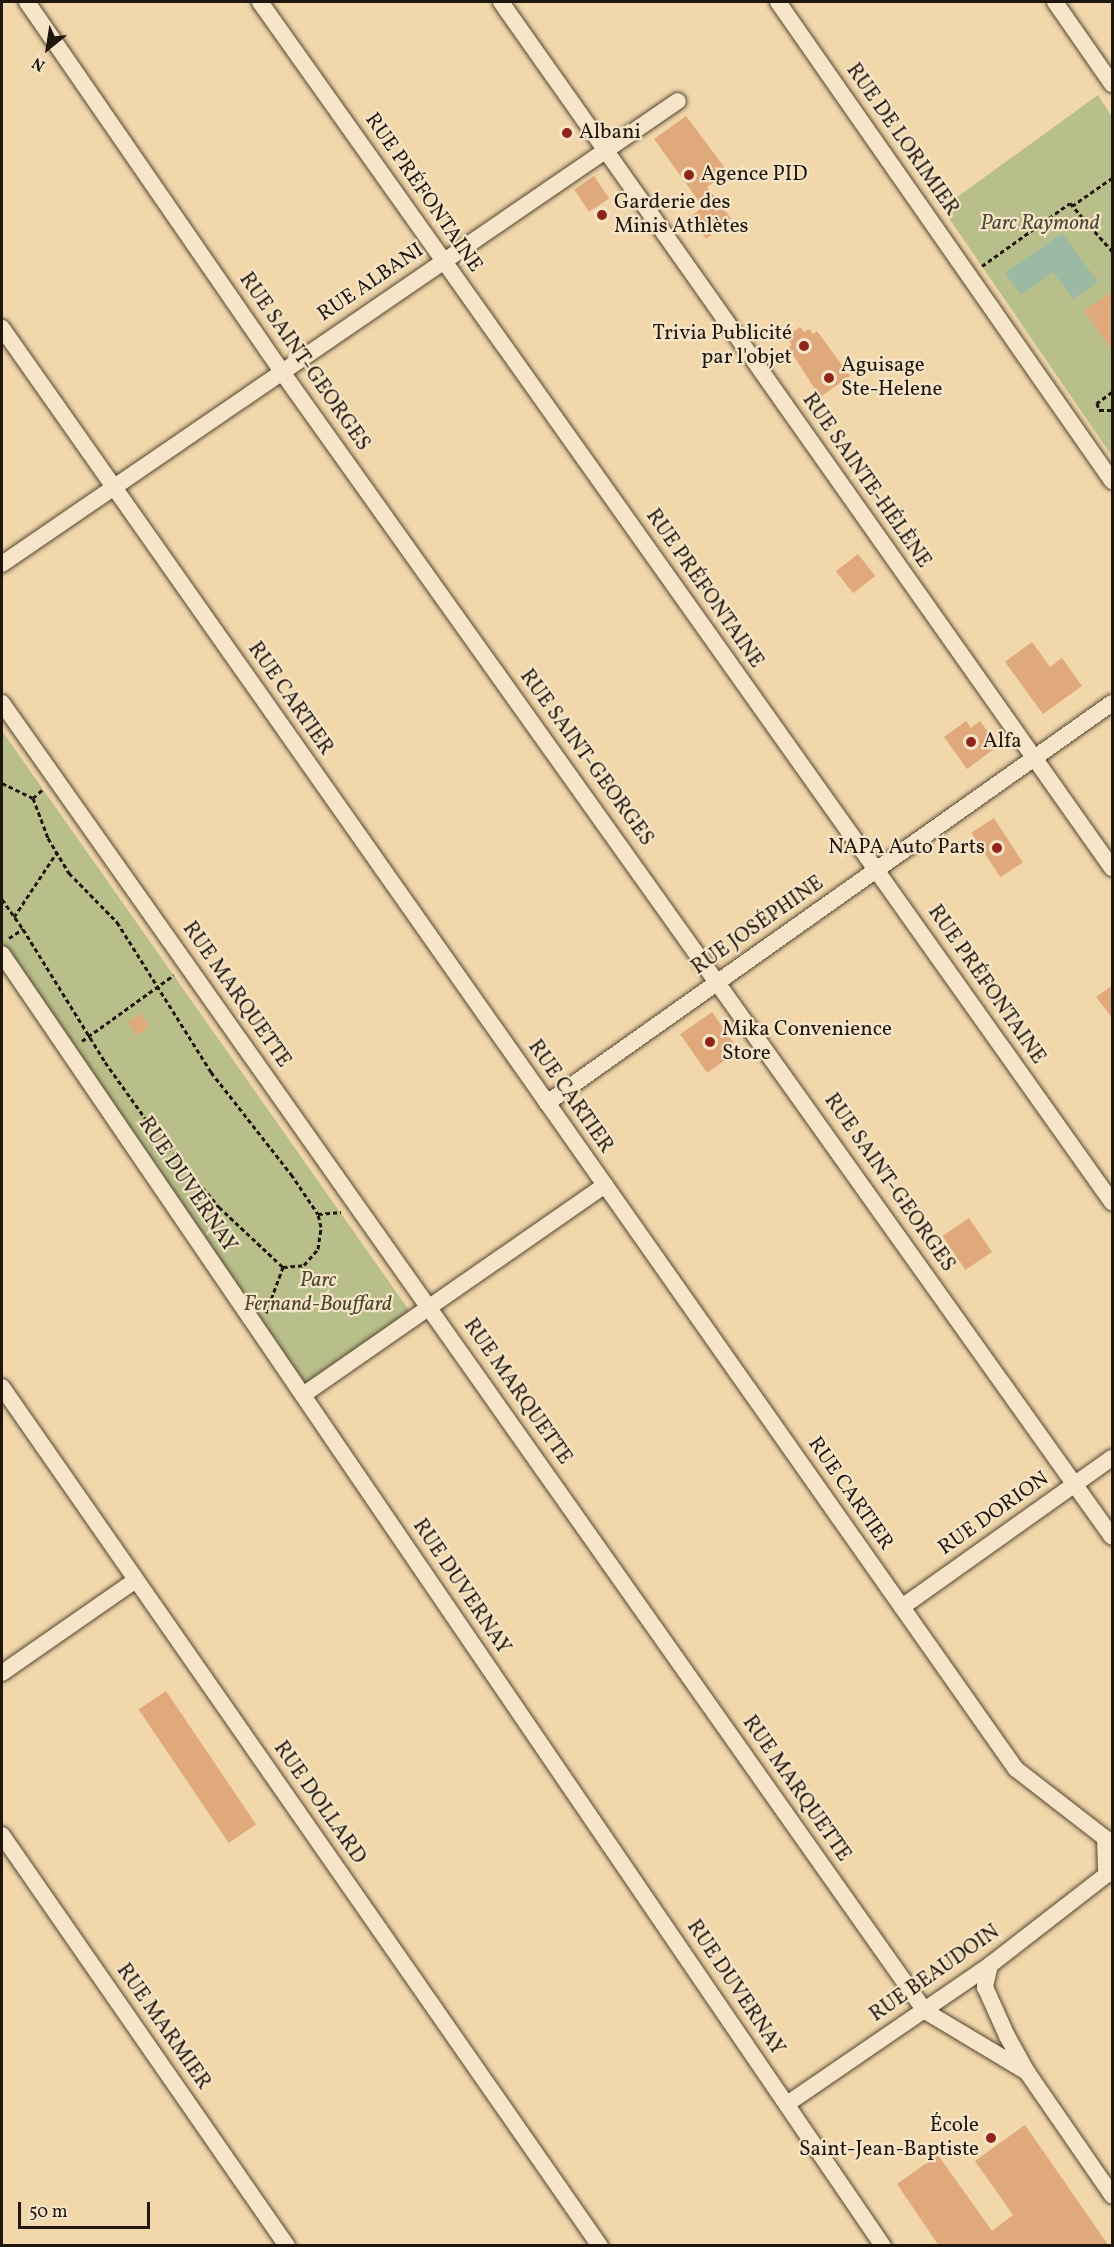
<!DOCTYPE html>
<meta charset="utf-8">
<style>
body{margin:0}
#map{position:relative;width:1114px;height:2247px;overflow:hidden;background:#f1d7aa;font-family:Vollkorn,serif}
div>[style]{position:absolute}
.green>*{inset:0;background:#b8bf8a}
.water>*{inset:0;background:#9cbaa3}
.building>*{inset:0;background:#e0a97b;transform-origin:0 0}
.path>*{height:3px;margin-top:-1.5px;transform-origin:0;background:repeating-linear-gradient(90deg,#1f160d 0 4.5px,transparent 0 7.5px)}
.roads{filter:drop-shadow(0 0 2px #544634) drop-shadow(0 0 2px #544634)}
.minor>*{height:16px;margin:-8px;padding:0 8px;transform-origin:8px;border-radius:8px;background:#f6e5c8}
.dots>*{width:16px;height:16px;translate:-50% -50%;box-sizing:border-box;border:3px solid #f6e5c8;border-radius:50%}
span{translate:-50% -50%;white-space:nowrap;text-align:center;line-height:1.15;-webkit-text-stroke:4.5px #f6e5c8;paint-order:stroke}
.poi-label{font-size:21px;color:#1f160d}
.left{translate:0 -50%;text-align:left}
.right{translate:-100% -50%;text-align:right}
.street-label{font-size:21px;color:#1f160d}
.park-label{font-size:21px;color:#4d4932;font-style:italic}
.frame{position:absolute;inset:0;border:3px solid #1f160d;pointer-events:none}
.north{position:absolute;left:18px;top:18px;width:60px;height:60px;-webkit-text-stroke:4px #f6e5c8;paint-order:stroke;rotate:210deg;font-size:16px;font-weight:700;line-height:24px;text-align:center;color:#1f160d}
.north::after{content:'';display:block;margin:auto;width:21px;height:27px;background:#1f160d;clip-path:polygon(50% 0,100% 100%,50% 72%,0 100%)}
.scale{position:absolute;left:18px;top:2202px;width:132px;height:27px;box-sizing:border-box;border:3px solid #1f160d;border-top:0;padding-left:8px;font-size:18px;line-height:21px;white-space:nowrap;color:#1f160d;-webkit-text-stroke:4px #f6e5c8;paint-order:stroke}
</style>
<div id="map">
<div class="green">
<div style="clip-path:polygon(1098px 95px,1112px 117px,1112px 456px,942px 208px)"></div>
<div style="clip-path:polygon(2px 731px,413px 1316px,305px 1387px,2px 942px)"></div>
</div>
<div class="water">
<div style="clip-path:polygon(1062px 233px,1098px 282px,1073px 299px,1053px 272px,1021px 295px,1005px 273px)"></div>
</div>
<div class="building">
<div style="clip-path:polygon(686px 116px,728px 172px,707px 187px,732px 220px,706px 239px,690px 217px,703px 207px,654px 139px)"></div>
<div style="left:594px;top:176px;width:27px;height:24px;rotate:56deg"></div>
<div style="clip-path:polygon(1113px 291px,1113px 351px,1084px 311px)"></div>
<div style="clip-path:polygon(800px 327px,804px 332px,810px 329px,813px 334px,817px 331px,850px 376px,820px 397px,788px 347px,792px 345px,786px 337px)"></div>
<div style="left:858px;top:554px;width:28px;height:28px;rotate:52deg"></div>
<div style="clip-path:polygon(1032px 642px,1050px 667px,1062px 658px,1082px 686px,1043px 714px,1005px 662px)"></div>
<div style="clip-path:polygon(966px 721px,971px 728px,980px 721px,998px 746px,967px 769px,944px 737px)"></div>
<div style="left:994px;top:818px;width:53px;height:27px;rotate:57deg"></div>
<div style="clip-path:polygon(1113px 985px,1113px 1019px,1096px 997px)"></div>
<div style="left:712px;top:1012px;width:47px;height:39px;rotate:55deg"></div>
<div style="left:140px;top:1013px;width:16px;height:16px;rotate:52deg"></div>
<div style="left:969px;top:1218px;width:41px;height:32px;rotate:56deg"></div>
<div style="left:166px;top:1691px;width:161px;height:33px;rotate:56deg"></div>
<div style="clip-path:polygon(1025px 2125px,1109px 2246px,939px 2246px,897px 2184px,938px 2155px,992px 2231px,1013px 2215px,975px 2161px)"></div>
</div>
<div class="path">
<div style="left:1072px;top:206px;width:49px;rotate:-35deg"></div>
<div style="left:982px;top:266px;width:108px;rotate:-35.6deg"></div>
<div style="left:1070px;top:203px;width:64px;rotate:48.8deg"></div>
<div style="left:1112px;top:392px;width:19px;rotate:144deg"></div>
<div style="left:1097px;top:403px;width:7px;rotate:74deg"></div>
<div style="left:1099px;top:410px;width:13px"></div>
<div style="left:2px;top:783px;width:34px;rotate:26deg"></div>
<div style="left:33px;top:798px;width:13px;rotate:-42deg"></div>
<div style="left:33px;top:798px;width:43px;rotate:69.4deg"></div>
<div style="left:48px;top:838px;width:41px;rotate:59deg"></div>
<div style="left:69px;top:873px;width:69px;rotate:45.6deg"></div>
<div style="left:117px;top:922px;width:177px;rotate:57.9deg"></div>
<div style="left:211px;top:1072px;width:130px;rotate:51.9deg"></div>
<div style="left:291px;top:1174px;width:48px;rotate:56deg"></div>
<div style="left:2px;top:899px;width:37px;rotate:55deg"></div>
<div style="left:14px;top:917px;width:78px;rotate:-56.5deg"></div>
<div style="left:9px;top:938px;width:17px;rotate:-33deg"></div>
<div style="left:23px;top:929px;width:156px;rotate:58.3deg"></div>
<div style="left:105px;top:1062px;width:69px;rotate:54.5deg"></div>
<div style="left:145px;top:1118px;width:116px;rotate:50.3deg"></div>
<div style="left:219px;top:1207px;width:88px;rotate:43.2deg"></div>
<div style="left:82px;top:1041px;width:113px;rotate:-35.7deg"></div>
<div style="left:266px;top:1313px;width:49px;rotate:-69.7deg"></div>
<div style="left:283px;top:1267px;width:21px;rotate:-5deg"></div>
<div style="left:304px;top:1265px;width:21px;rotate:-49deg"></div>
<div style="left:318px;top:1249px;width:22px;rotate:-82deg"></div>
<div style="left:321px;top:1227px;width:13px;rotate:-103deg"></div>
<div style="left:318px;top:1214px;width:23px;rotate:-5deg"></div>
</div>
<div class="roads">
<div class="minor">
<div style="left:27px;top:2px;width:449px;rotate:55.4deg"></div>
<div style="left:282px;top:372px;width:1430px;rotate:54.53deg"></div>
<div style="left:260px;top:2px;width:1472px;rotate:54.63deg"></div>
<div style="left:501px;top:2px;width:1060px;rotate:54.8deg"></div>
<div style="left:778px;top:2px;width:584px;rotate:55.11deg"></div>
<div style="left:1055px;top:2px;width:100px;rotate:55.2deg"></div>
<div style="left:2px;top:328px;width:1762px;rotate:54.87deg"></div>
<div style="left:1016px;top:1769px;width:113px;rotate:37.8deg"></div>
<div style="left:1105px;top:1838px;width:37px;rotate:88deg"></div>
<div style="left:1106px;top:1875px;width:147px;rotate:142.2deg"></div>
<div style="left:990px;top:1965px;width:246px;rotate:145.6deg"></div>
<div style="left:2px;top:564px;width:819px;rotate:-34.41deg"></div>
<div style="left:2px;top:703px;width:1601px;rotate:54.79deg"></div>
<div style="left:925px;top:2011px;width:119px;rotate:30.9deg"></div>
<div style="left:2px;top:954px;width:1564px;rotate:55.71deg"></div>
<div style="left:547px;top:1103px;width:692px;rotate:-35.3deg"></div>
<div style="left:2px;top:1387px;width:1047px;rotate:55.16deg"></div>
<div style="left:303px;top:1395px;width:368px;rotate:-34.8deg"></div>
<div style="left:902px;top:1607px;width:257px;rotate:-35.4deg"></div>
<div style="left:2px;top:1673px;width:163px;rotate:-34.8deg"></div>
<div style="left:2px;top:1835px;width:500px;rotate:55.26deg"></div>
<div style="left:990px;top:1965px;width:23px;rotate:103deg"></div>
<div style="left:985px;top:1987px;width:54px;rotate:65.8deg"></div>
<div style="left:1007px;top:2036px;width:41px;rotate:60.9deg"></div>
<div style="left:1027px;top:2072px;width:150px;rotate:55.4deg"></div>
</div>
</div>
<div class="dots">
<div style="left:567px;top:133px;background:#8f2418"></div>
<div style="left:689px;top:175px;background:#8f2418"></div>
<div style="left:602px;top:215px;background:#8f2418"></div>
<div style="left:804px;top:346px;background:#8f2418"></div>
<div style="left:829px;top:378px;background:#8f2418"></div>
<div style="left:971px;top:742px;background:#8f2418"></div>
<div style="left:997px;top:848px;background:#8f2418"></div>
<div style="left:710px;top:1042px;background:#8f2418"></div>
<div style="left:991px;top:2138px;background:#8f2418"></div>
</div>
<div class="poi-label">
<span class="left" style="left:579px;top:133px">Albani</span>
<span class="left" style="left:701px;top:175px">Agence PID</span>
<span class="left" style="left:614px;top:215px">Garderie des<br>Minis Athlètes</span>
<span class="right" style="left:792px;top:346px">Trivia Publicité<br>par l'objet</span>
<span class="left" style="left:841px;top:378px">Aguisage<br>Ste-Helene</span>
<span class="left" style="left:983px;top:742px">Alfa</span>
<span class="right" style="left:985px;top:848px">NAPA Auto Parts</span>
<span class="left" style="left:722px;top:1042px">Mika Convenience<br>Store</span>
<span class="right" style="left:979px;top:2138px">École<br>Saint-Jean-Baptiste</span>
</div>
<div class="street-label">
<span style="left:902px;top:140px;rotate:55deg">RUE DE LORIMIER</span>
<span style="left:423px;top:193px;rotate:55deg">RUE PRÉFONTAINE</span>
<span style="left:371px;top:283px;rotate:-34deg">RUE ALBANI</span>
<span style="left:304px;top:362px;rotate:55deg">RUE SAINT-GEORGES</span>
<span style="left:866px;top:481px;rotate:55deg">RUE SAINTE-HÉLÈNE</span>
<span style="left:704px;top:589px;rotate:55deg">RUE PRÉFONTAINE</span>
<span style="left:290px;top:699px;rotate:55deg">RUE CARTIER</span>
<span style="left:586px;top:758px;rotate:54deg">RUE SAINT-GEORGES</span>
<span style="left:758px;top:926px;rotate:-35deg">RUE JOSÉPHINE</span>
<span style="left:986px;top:985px;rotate:55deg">RUE PRÉFONTAINE</span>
<span style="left:236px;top:995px;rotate:55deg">RUE MARQUETTE</span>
<span style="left:570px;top:1097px;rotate:55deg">RUE CARTIER</span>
<span style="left:889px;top:1183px;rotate:55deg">RUE SAINT-GEORGES</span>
<span style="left:187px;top:1185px;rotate:56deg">RUE DUVERNAY</span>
<span style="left:517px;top:1392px;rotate:55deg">RUE MARQUETTE</span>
<span style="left:850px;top:1494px;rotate:55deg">RUE CARTIER</span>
<span style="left:994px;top:1514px;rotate:-35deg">RUE DORION</span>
<span style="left:461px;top:1587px;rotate:56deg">RUE DUVERNAY</span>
<span style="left:796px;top:1789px;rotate:55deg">RUE MARQUETTE</span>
<span style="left:319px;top:1803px;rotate:55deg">RUE DOLLARD</span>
<span style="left:935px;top:1974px;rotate:-35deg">RUE BEAUDOIN</span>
<span style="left:735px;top:1988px;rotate:56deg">RUE DUVERNAY</span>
<span style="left:163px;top:2027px;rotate:55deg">RUE MARMIER</span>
</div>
<div class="park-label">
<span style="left:1040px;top:224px">Parc Raymond</span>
<span style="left:318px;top:1293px">Parc<br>Fernand-Bouffard</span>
</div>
<div class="frame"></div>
<div class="north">N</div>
<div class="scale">50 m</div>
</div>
